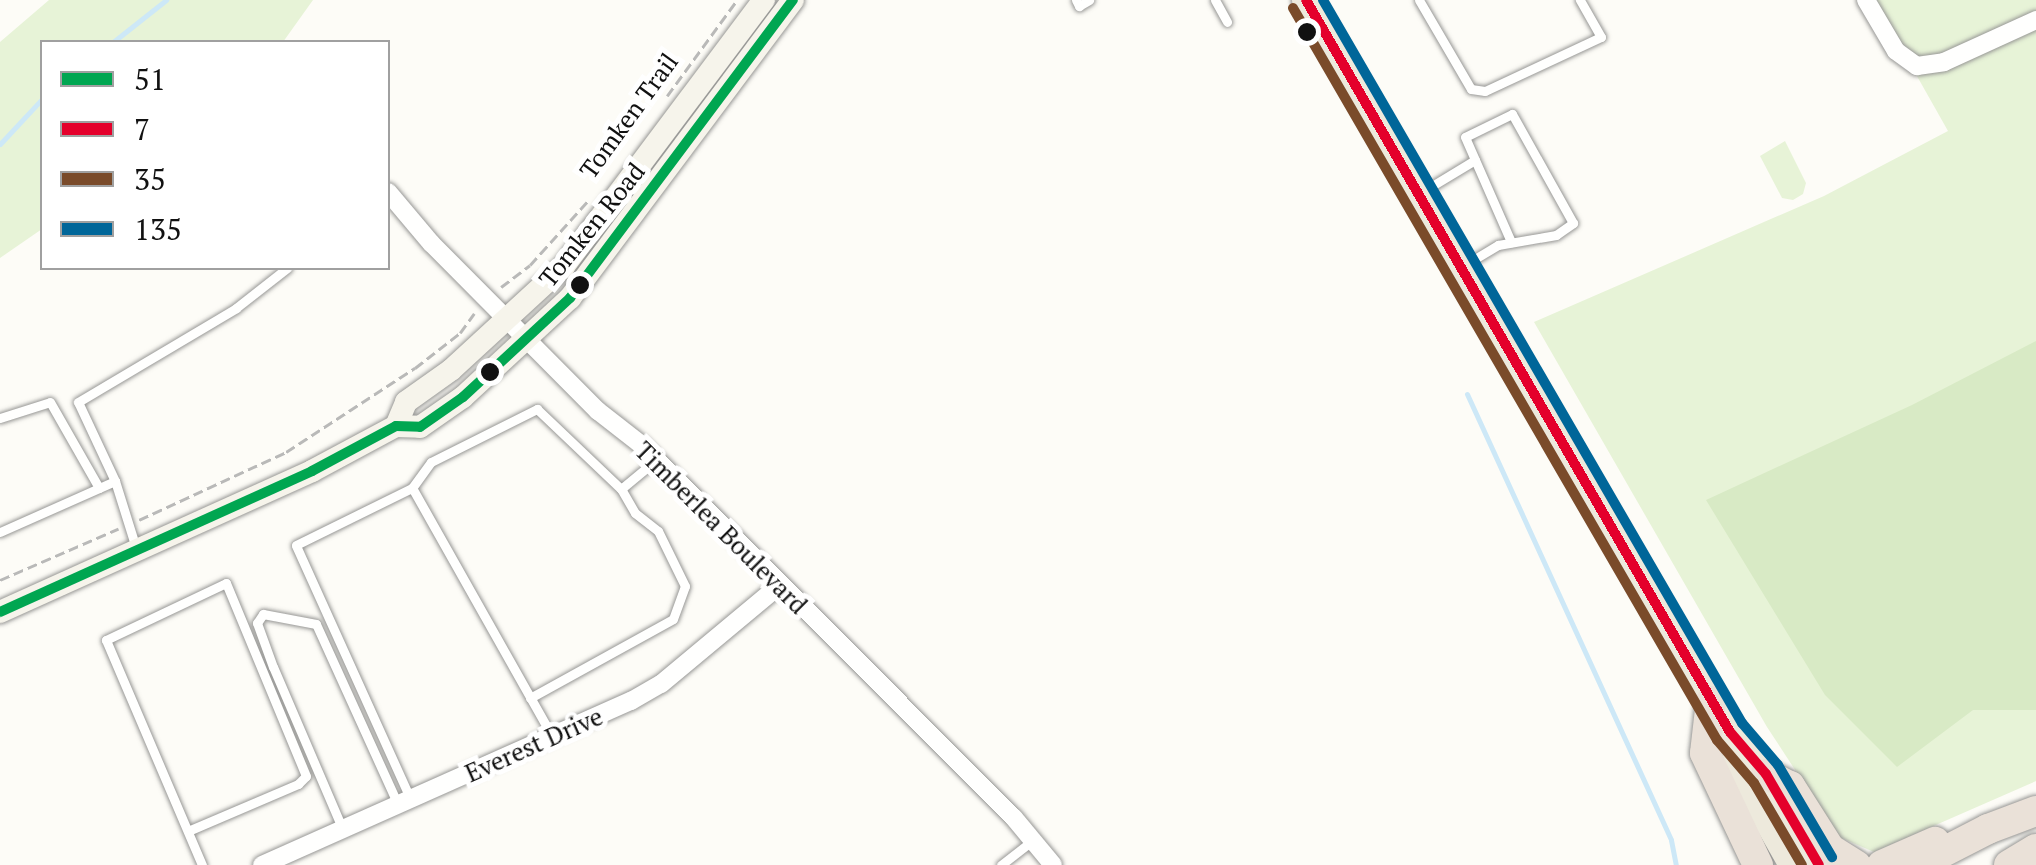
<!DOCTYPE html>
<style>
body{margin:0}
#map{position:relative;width:2036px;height:865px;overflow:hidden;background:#fdfcf7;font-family:"PT Serif",serif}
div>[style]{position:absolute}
.green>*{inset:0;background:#e7f3d7}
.forest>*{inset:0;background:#d8eac5}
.stream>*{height:5px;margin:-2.5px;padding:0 2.5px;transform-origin:2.5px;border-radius:2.5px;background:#cde8f7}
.path>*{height:2.5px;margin-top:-1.25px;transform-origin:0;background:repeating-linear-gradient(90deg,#b9b9b8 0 10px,transparent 0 15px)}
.roads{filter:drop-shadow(0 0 2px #979795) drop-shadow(0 0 2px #979795)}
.service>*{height:9px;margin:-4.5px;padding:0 4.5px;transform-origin:4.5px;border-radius:4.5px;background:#fffffe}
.minor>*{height:18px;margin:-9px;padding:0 9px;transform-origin:9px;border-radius:9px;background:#fffffe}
.secondary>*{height:22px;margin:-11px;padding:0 11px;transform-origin:11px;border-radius:11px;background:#f6f4eb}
.primary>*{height:28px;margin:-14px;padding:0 14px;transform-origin:14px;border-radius:14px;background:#ede9dc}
.motorway>*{height:30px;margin:-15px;padding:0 15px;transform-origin:15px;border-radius:15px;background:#eae1d8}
.bus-1>*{height:10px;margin:-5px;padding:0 5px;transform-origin:5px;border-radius:5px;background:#00a651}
.bus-2>*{height:10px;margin:-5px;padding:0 5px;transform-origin:5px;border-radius:5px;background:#e4002b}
.bus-3>*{height:10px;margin:-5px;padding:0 5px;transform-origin:5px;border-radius:5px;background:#7a4b2a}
.bus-4>*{height:10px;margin:-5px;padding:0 5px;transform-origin:5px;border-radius:5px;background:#069}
.dots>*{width:28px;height:28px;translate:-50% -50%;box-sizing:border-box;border:5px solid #fff;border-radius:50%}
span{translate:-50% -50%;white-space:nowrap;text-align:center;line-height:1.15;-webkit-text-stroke:10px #fff;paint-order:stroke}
.street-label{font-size:25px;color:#111}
.legend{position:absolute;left:40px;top:40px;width:350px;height:230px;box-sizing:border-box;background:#fff;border:2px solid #a0a0a0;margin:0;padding:12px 18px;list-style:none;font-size:30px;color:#111}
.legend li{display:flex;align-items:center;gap:20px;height:50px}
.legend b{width:50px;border:2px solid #a0a0a0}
</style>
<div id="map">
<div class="green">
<div style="clip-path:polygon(49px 0,313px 0,283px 42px,42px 42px,42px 229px,0 258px,0 42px)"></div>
<div style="clip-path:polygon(1874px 0,2036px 0,2036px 781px,1874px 852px,1839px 837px,1767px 727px,1534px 322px,1824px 196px,1948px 131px)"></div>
<div style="clip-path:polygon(1785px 141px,1806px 183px,1803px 194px,1793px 200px,1782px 198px,1760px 156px)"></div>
</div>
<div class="forest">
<div style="clip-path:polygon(2036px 341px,2036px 710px,1973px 710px,1897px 767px,1825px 695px,1706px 500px,1912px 405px)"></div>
</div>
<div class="stream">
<div style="left:113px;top:42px;width:68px;rotate:-38.4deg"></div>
<div style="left:0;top:144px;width:62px;rotate:-47deg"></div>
<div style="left:1467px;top:394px;width:490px;rotate:65.4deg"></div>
<div style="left:1671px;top:840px;width:25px;rotate:79deg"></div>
</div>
<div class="path">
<div style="left:667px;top:96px;width:119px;rotate:-53.9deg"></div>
<div style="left:501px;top:287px;width:36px;rotate:-37deg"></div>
<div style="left:530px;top:265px;width:85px;rotate:-47.9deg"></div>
<div style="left:139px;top:520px;width:162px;rotate:-24.8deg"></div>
<div style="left:286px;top:452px;width:154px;rotate:-33.1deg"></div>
<div style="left:415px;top:368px;width:57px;rotate:-37.9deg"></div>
<div style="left:460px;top:333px;width:24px;rotate:-54deg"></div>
<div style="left:0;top:580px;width:129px;rotate:-23.4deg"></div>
</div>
<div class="roads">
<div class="service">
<div style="left:1076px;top:0;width:7px;rotate:63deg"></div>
<div style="left:1079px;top:6px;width:12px;rotate:-31deg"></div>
<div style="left:1215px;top:0;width:25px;rotate:61deg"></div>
<div style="left:1419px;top:0;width:103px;rotate:59.7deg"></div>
<div style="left:1471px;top:89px;width:14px;rotate:8deg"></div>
<div style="left:1485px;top:91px;width:128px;rotate:-25deg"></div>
<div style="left:1601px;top:37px;width:43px;rotate:-119.6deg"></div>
<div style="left:1422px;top:192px;width:62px;rotate:-31.1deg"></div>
<div style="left:1463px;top:266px;width:41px;rotate:-31deg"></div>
<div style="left:1498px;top:245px;width:59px;rotate:-9.8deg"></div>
<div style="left:1556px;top:235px;width:21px;rotate:-35deg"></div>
<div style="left:1573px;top:223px;width:125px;rotate:-119.2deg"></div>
<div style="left:1512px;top:114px;width:52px;rotate:153.9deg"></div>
<div style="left:1465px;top:137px;width:115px;rotate:66.3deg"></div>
<div style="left:0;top:418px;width:52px;rotate:-17.7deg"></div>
<div style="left:50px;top:402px;width:99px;rotate:60.3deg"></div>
<div style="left:0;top:532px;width:126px;rotate:-23.9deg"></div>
<div style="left:136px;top:548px;width:70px;rotate:-107.4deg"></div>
<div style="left:115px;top:481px;width:87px;rotate:-115.1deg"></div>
<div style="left:78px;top:402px;width:184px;rotate:-30.7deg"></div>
<div style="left:236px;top:308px;width:65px;rotate:-38.1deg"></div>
<div style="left:530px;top:698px;width:163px;rotate:-28.9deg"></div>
<div style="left:673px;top:619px;width:35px;rotate:-70deg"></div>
<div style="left:685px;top:586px;width:61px;rotate:-116.1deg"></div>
<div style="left:658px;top:531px;width:29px;rotate:-142deg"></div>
<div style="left:635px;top:513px;width:28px;rotate:-120deg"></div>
<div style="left:552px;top:736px;width:285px;rotate:-119.4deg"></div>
<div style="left:412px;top:488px;width:32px;rotate:-54deg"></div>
<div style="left:431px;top:462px;width:119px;rotate:-26.6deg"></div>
<div style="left:537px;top:409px;width:116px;rotate:43.6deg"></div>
<div style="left:621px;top:489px;width:45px;rotate:-39.6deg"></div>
<div style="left:410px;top:798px;width:277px;rotate:-114.3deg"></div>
<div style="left:296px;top:545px;width:129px;rotate:-26.2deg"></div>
<div style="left:343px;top:830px;width:177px;rotate:-113.2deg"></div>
<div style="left:273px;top:667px;width:47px;rotate:-110deg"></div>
<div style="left:257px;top:623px;width:11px;rotate:-56deg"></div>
<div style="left:263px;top:614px;width:54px;rotate:10.7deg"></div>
<div style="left:316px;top:624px;width:199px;rotate:65.6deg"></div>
<div style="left:188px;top:831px;width:120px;rotate:-23.1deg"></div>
<div style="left:298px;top:784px;width:11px;rotate:-45deg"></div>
<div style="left:306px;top:776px;width:209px;rotate:-112.5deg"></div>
<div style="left:226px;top:583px;width:133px;rotate:154.6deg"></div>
<div style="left:106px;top:640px;width:245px;rotate:66.9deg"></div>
<div style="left:1001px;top:865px;width:39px;rotate:-38deg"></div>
</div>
<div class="minor">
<div style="left:1866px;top:0;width:59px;rotate:59.5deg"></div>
<div style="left:1896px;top:51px;width:26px;rotate:36deg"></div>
<div style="left:1917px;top:66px;width:27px;rotate:-8deg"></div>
<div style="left:1944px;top:62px;width:101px;rotate:-24.5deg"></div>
<div style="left:388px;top:192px;width:67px;rotate:49.9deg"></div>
<div style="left:431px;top:243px;width:237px;rotate:45.2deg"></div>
<div style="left:598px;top:411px;width:57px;rotate:37.9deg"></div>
<div style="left:643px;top:446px;width:525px;rotate:45.08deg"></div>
<div style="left:1014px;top:818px;width:61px;rotate:50.3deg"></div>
<div style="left:262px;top:865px;width:404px;rotate:-24deg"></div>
<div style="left:631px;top:701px;width:34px;rotate:-30deg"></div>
<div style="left:661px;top:684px;width:155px;rotate:-39.8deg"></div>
</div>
<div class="secondary">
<div style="left:396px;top:426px;width:26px;rotate:-67deg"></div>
<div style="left:406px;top:402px;width:55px;rotate:-35.4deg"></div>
<div style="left:451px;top:370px;width:154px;rotate:-42.6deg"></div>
<div style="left:564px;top:266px;width:333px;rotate:-53.1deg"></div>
<div style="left:0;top:612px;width:342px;rotate:-24.3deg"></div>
<div style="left:312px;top:471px;width:95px;rotate:-28.2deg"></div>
<div style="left:396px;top:426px;width:24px;rotate:2deg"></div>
<div style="left:420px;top:427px;width:52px;rotate:-34.9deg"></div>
<div style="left:463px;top:397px;width:146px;rotate:-42.8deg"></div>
<div style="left:570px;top:298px;width:372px;rotate:-53.2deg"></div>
</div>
<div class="primary">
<div style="left:1306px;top:0;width:846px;rotate:59.92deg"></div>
<div style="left:1730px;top:732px;width:55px;rotate:49.4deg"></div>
<div style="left:1766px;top:774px;width:105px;rotate:59.8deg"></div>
<div style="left:1733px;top:743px;width:43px;rotate:71.1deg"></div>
<div style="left:1747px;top:784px;width:93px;rotate:60.4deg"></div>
</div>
<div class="motorway">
<div style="left:1711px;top:701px;width:52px;rotate:96.6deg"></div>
<div style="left:1705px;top:753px;width:124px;rotate:64.7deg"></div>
<div style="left:1766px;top:774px;width:27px;rotate:27deg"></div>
<div style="left:1790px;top:786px;width:75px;rotate:57.6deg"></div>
<div style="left:1830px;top:849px;width:31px;rotate:32deg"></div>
<div style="left:1882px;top:865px;width:58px;rotate:-23.5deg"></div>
<div style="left:1918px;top:865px;width:79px;rotate:-27.2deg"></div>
<div style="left:1988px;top:829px;width:51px;rotate:-20.6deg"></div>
<div style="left:2009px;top:865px;width:31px;rotate:-31deg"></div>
</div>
</div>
<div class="bus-1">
<div style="left:0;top:612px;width:342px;rotate:-24.3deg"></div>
<div style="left:312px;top:471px;width:95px;rotate:-28.2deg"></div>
<div style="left:396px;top:426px;width:24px;rotate:2deg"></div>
<div style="left:420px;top:427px;width:52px;rotate:-34.9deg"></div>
<div style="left:463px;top:397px;width:146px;rotate:-42.8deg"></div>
<div style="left:570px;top:298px;width:372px;rotate:-53.2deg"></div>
</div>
<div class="bus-2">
<div style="left:1306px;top:0;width:846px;rotate:59.92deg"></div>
<div style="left:1730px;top:732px;width:55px;rotate:49.4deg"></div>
<div style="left:1766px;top:774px;width:105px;rotate:59.8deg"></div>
</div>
<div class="bus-3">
<div style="left:1293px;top:8px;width:846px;rotate:59.92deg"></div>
<div style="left:1717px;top:740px;width:57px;rotate:49.3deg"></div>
<div style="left:1754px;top:783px;width:95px;rotate:59.7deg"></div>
</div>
<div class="bus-4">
<div style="left:1323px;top:0;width:836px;rotate:59.91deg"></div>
<div style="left:1742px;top:723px;width:55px;rotate:49.4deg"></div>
<div style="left:1778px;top:765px;width:107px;rotate:59.6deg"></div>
</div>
<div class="dots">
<div style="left:1307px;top:32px;background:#111"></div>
<div style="left:580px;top:285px;background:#111"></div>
<div style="left:490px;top:372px;background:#111"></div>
</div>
<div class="street-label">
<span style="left:629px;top:116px;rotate:-54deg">Tomken Trail</span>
<span style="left:592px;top:225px;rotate:-51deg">Tomken Road</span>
<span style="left:721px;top:528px;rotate:45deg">Timberlea Boulevard</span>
<span style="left:534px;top:745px;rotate:-24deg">Everest Drive</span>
</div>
<ul class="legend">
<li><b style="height:12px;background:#00a651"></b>51</li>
<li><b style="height:12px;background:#e4002b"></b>7</li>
<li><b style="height:12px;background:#7a4b2a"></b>35</li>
<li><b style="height:12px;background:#069"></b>135</li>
</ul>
</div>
